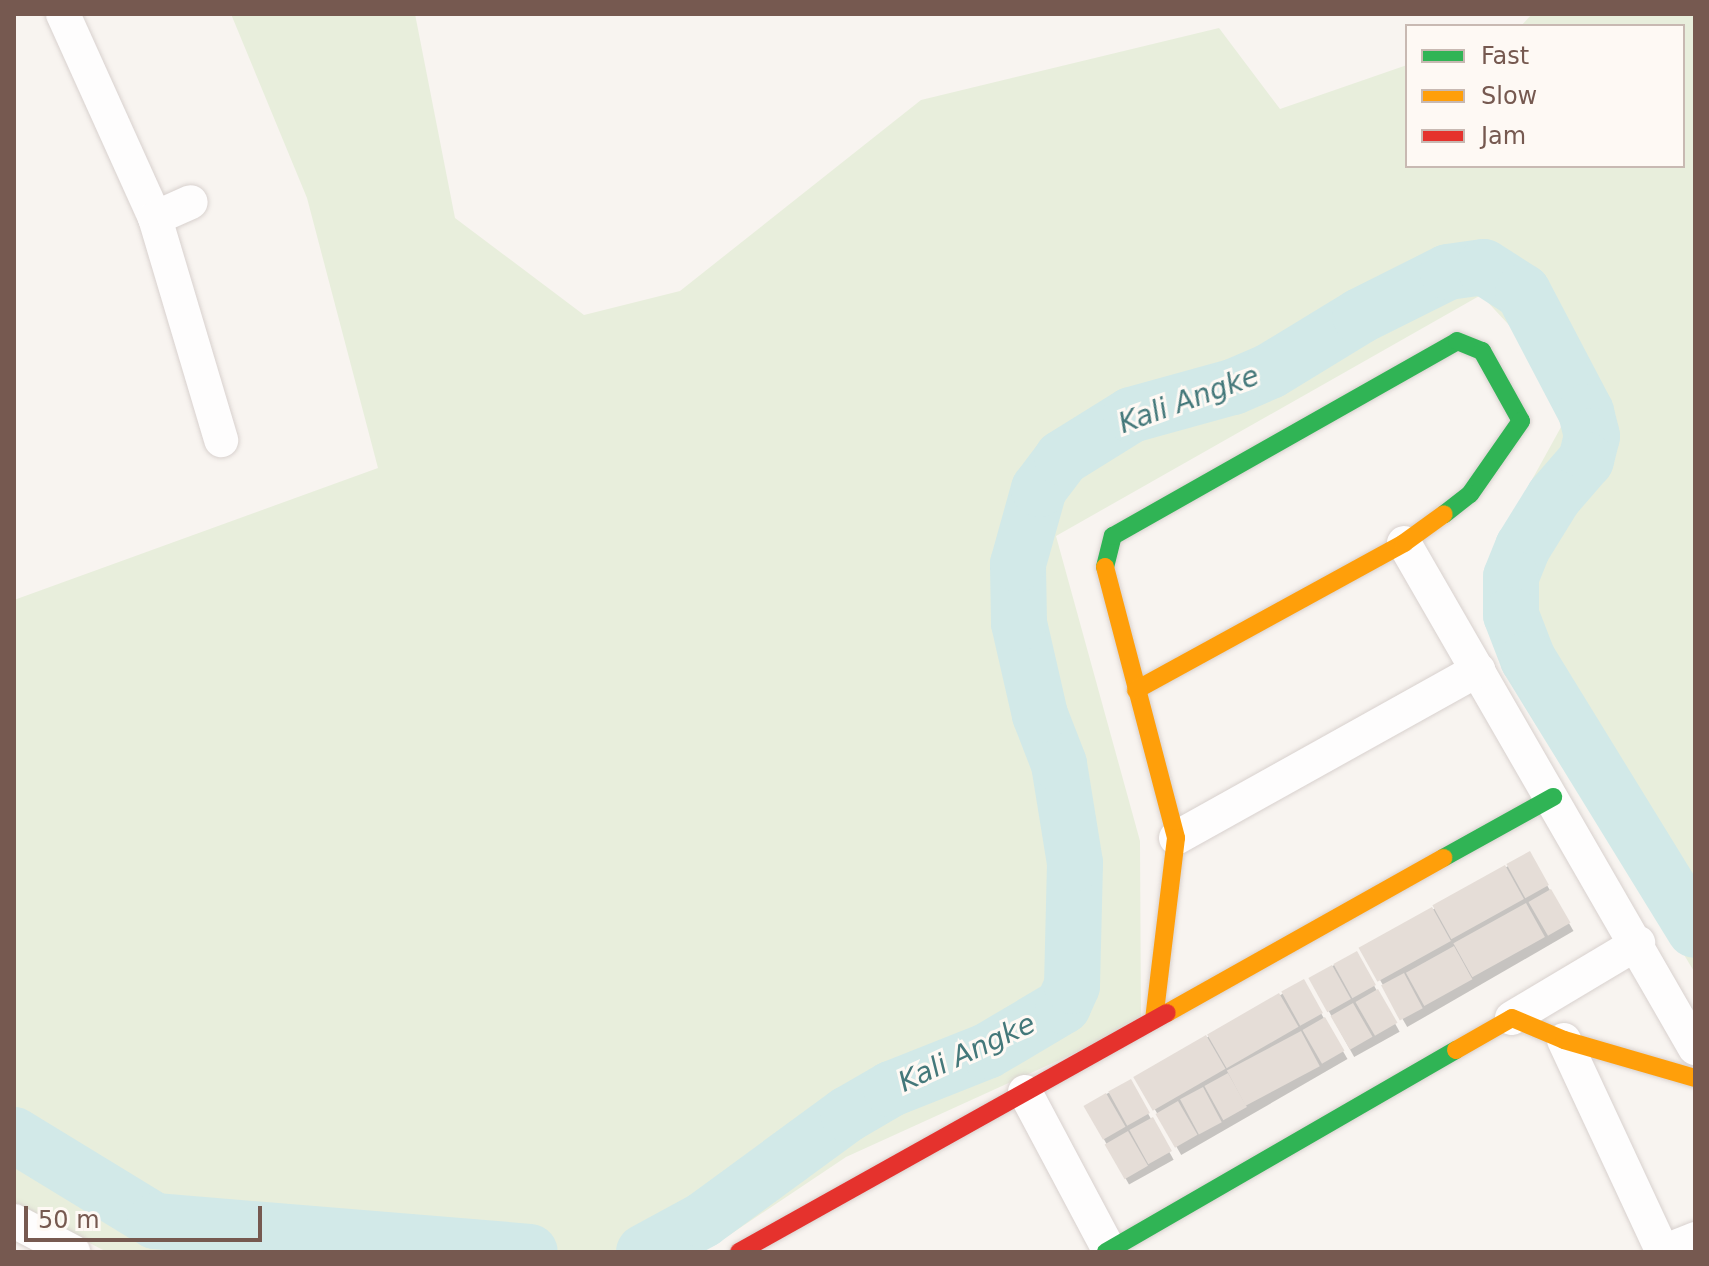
<!DOCTYPE html>
<style>
body{margin:0}
#map{position:relative;width:1709px;height:1266px;overflow:hidden;background:#f8f4f0;font-family:"DejaVu Sans",sans-serif}
div>[style]{position:absolute}
.green>*{inset:0;background:#e8eedc}
.shadow>*{inset:0;background:#0003;transform-origin:0 0}
.river>*{height:56px;margin:-28px;padding:0 28px;transform-origin:28px;border-radius:28px;background:#d2e9e8}
.building>*{inset:0;background:#e5ddd7;transform-origin:0 0}
.roads{filter:drop-shadow(0 0 2px #d8d1ce) drop-shadow(0 0 2px #d8d1ce)}
.street>*{height:34px;margin:-17px;padding:0 17px;transform-origin:17px;border-radius:17px;background:#fefdfd}
.fast>*{height:18px;margin:-9px;padding:0 9px;transform-origin:9px;border-radius:9px;background:#30b455}
.slow>*{height:18px;margin:-9px;padding:0 9px;transform-origin:9px;border-radius:9px;background:#ff9f0a}
.jam>*{height:18px;margin:-9px;padding:0 9px;transform-origin:9px;border-radius:9px;background:#e5322d}
span{translate:-50% -50%;white-space:nowrap;text-align:center;line-height:1.15;-webkit-text-stroke:6px #fef9f4;paint-order:stroke}
.water-label{font-size:28px;color:#44787a;font-style:italic}
.frame{position:absolute;inset:0;border:16px solid #765950;pointer-events:none}
.legend{position:absolute;left:1405px;top:24px;width:280px;height:144px;box-sizing:border-box;background:#fef9f4;border:2px solid #c8b9b2;margin:0;padding:10px 14px;list-style:none;font-size:24px;color:#765950}
.legend li{display:flex;align-items:center;gap:16px;height:40px}
.legend b{width:40px;border:2px solid #c8b9b2}
.scale{position:absolute;left:24px;top:1206px;width:238px;height:36px;box-sizing:border-box;border:4px solid #765950;border-top:0;padding-left:10px;font-size:24px;line-height:28px;white-space:nowrap;color:#765950;-webkit-text-stroke:6px #fef9f4;paint-order:stroke}
</style>
<div id="map">
<div class="green">
<div style="clip-path:polygon(231px 14px,415px 14px,455px 218px,584px 315px,680px 291px,921px 100px,1219px 28px,1280px 109px,1407px 65px,1407px 166px,1683px 166px,1683px 26px,1521px 26px,1532px 14px,1695px 14px,1695px 973px,1514px 673px,1490px 556px,1577px 398px,1481px 295px,1056px 536px,1140px 841px,1141px 1023px,846px 1157px,713px 1246px,695px 1252px,107px 1252px,14px 1204px,14px 600px,378px 468px,307px 198px)"></div>
</div>
<div class="shadow">
<div style="left:1529px;top:854px;width:89px;height:192px;rotate:60deg"></div>
<div style="left:1356px;top:953px;width:90px;height:52px;rotate:61deg"></div>
<div style="left:1303px;top:982px;width:89px;height:192px;rotate:60deg"></div>
<div style="left:1130px;top:1081px;width:90px;height:51px;rotate:61deg"></div>
</div>
<div class="river">
<div style="left:14px;top:1135px;width:165px;rotate:31.4deg"></div>
<div style="left:155px;top:1221px;width:376px;rotate:4.7deg"></div>
<div style="left:644px;top:1252px;width:67px;rotate:-28.5deg"></div>
<div style="left:703px;top:1220px;width:180px;rotate:-36.2deg"></div>
<div style="left:848px;top:1114px;width:50px;rotate:-30.2deg"></div>
<div style="left:891px;top:1089px;width:103px;rotate:-21.6deg"></div>
<div style="left:987px;top:1051px;width:88px;rotate:-30.6deg"></div>
<div style="left:1063px;top:1006px;width:22px;rotate:-66deg"></div>
<div style="left:1072px;top:986px;width:123px;rotate:-88.6deg"></div>
<div style="left:1075px;top:863px;width:100px;rotate:-99.2deg"></div>
<div style="left:1059px;top:764px;width:53px;rotate:-111.2deg"></div>
<div style="left:1040px;top:715px;width:94px;rotate:-102.9deg"></div>
<div style="left:1019px;top:623px;width:59px;rotate:-91deg"></div>
<div style="left:1018px;top:564px;width:78px;rotate:-74.4deg"></div>
<div style="left:1039px;top:489px;width:39px;rotate:-53deg"></div>
<div style="left:1062px;top:458px;width:81px;rotate:-31.9deg"></div>
<div style="left:1131px;top:415px;width:106px;rotate:-15.4deg"></div>
<div style="left:1233px;top:387px;width:40px;rotate:-23.4deg"></div>
<div style="left:1270px;top:371px;width:105px;rotate:-31.4deg"></div>
<div style="left:1360px;top:316px;width:98px;rotate:-26.6deg"></div>
<div style="left:1448px;top:272px;width:36px;rotate:-8deg"></div>
<div style="left:1484px;top:267px;width:46px;rotate:32.7deg"></div>
<div style="left:1523px;top:292px;width:136px;rotate:62.3deg"></div>
<div style="left:1586px;top:412px;width:25px;rotate:76deg"></div>
<div style="left:1592px;top:436px;width:25px;rotate:104deg"></div>
<div style="left:1586px;top:460px;width:49px;rotate:130.9deg"></div>
<div style="left:1554px;top:497px;width:59px;rotate:121.8deg"></div>
<div style="left:1523px;top:547px;width:32px;rotate:112deg"></div>
<div style="left:1511px;top:577px;width:38px;rotate:90deg"></div>
<div style="left:1511px;top:615px;width:47px;rotate:68.9deg"></div>
<div style="left:1528px;top:659px;width:318px;rotate:58.4deg"></div>
</div>
<div class="building">
<div style="left:1530px;top:851px;width:39px;height:27px;rotate:61deg"></div>
<div style="left:1505px;top:865px;width:39px;height:83px;rotate:61deg"></div>
<div style="left:1551px;top:889px;width:39px;height:26px;rotate:60deg"></div>
<div style="left:1526px;top:903px;width:39px;height:83px;rotate:61deg"></div>
<div style="left:1432px;top:907px;width:39px;height:84px;rotate:61deg"></div>
<div style="left:1454px;top:946px;width:38px;height:55px;rotate:61deg"></div>
<div style="left:1357px;top:951px;width:39px;height:27px;rotate:61deg"></div>
<div style="left:1332px;top:965px;width:39px;height:27px;rotate:61deg"></div>
<div style="left:1404px;top:973px;width:40px;height:26px;rotate:62deg"></div>
<div style="left:1304px;top:979px;width:39px;height:26px;rotate:61deg"></div>
<div style="left:1378px;top:989px;width:39px;height:26px;rotate:60deg"></div>
<div style="left:1279px;top:993px;width:39px;height:83px;rotate:60deg"></div>
<div style="left:1353px;top:1003px;width:39px;height:26px;rotate:60deg"></div>
<div style="left:1325px;top:1017px;width:39px;height:26px;rotate:60deg"></div>
<div style="left:1301px;top:1031px;width:40px;height:84px;rotate:62deg"></div>
<div style="left:1206px;top:1035px;width:39px;height:84px;rotate:60deg"></div>
<div style="left:1228px;top:1073px;width:39px;height:27px;rotate:61deg"></div>
<div style="left:1131px;top:1079px;width:39px;height:26px;rotate:61deg"></div>
<div style="left:1203px;top:1087px;width:40px;height:26px;rotate:62deg"></div>
<div style="left:1106px;top:1093px;width:39px;height:26px;rotate:60deg"></div>
<div style="left:1178px;top:1101px;width:39px;height:26px;rotate:60deg"></div>
<div style="left:1153px;top:1117px;width:39px;height:27px;rotate:61deg"></div>
<div style="left:1128px;top:1131px;width:40px;height:27px;rotate:60deg"></div>
</div>
<div class="roads">
<div class="street">
<div style="left:63px;top:14px;width:224px;rotate:65.7deg"></div>
<div style="left:155px;top:218px;width:232px;rotate:73.4deg"></div>
<div style="left:155px;top:218px;width:39px;rotate:-24deg"></div>
<div style="left:1404px;top:543px;width:583px;rotate:60.05deg"></div>
<div style="left:1176px;top:838px;width:346px;rotate:-29.1deg"></div>
<div style="left:1512px;top:1018px;width:147px;rotate:-30.8deg"></div>
<div style="left:1564px;top:1040px;width:234px;rotate:65deg"></div>
<div style="left:1025px;top:1092px;width:181px;rotate:62deg"></div>
<div style="left:14px;top:1221px;width:67px;rotate:27.7deg"></div>
<div style="left:1663px;top:1252px;width:35px;rotate:-22deg"></div>
</div>
<div class="fast">
<div style="left:1105px;top:567px;width:32px;rotate:-76deg"></div>
<div style="left:1113px;top:536px;width:395px;rotate:-29.5deg"></div>
<div style="left:1457px;top:341px;width:27px;rotate:22deg"></div>
<div style="left:1482px;top:351px;width:80px;rotate:60.9deg"></div>
<div style="left:1521px;top:421px;width:89px;rotate:124.9deg"></div>
<div style="left:1470px;top:494px;width:33px;rotate:142deg"></div>
<div style="left:1443px;top:858px;width:126px;rotate:-29deg"></div>
<div style="left:1106px;top:1252px;width:404px;rotate:-30deg"></div>
</div>
<div class="slow">
<div style="left:1105px;top:567px;width:280px;rotate:75.3deg"></div>
<div style="left:1176px;top:838px;width:183px;rotate:96.9deg"></div>
<div style="left:1136px;top:690px;width:306px;rotate:-28.7deg"></div>
<div style="left:1404px;top:543px;width:49px;rotate:-35.9deg"></div>
<div style="left:1167px;top:1013px;width:317px;rotate:-29.3deg"></div>
<div style="left:1456px;top:1050px;width:64px;rotate:-29.7deg"></div>
<div style="left:1512px;top:1018px;width:56px;rotate:22.9deg"></div>
<div style="left:1564px;top:1040px;width:136px;rotate:16.2deg"></div>
</div>
<div class="jam">
<div style="left:739px;top:1252px;width:490px;rotate:-29.2deg"></div>
</div>
</div>
<div class="water-label">
<span style="left:1189px;top:400px;rotate:-20deg">Kali Angke</span>
<span style="left:967px;top:1053px;rotate:-25deg">Kali Angke</span>
</div>
<div class="frame"></div>
<ul class="legend">
<li><b style="height:10px;background:#30b455"></b>Fast</li>
<li><b style="height:10px;background:#ff9f0a"></b>Slow</li>
<li><b style="height:10px;background:#e5322d"></b>Jam</li>
</ul>
<div class="scale">50 m</div>
</div>
